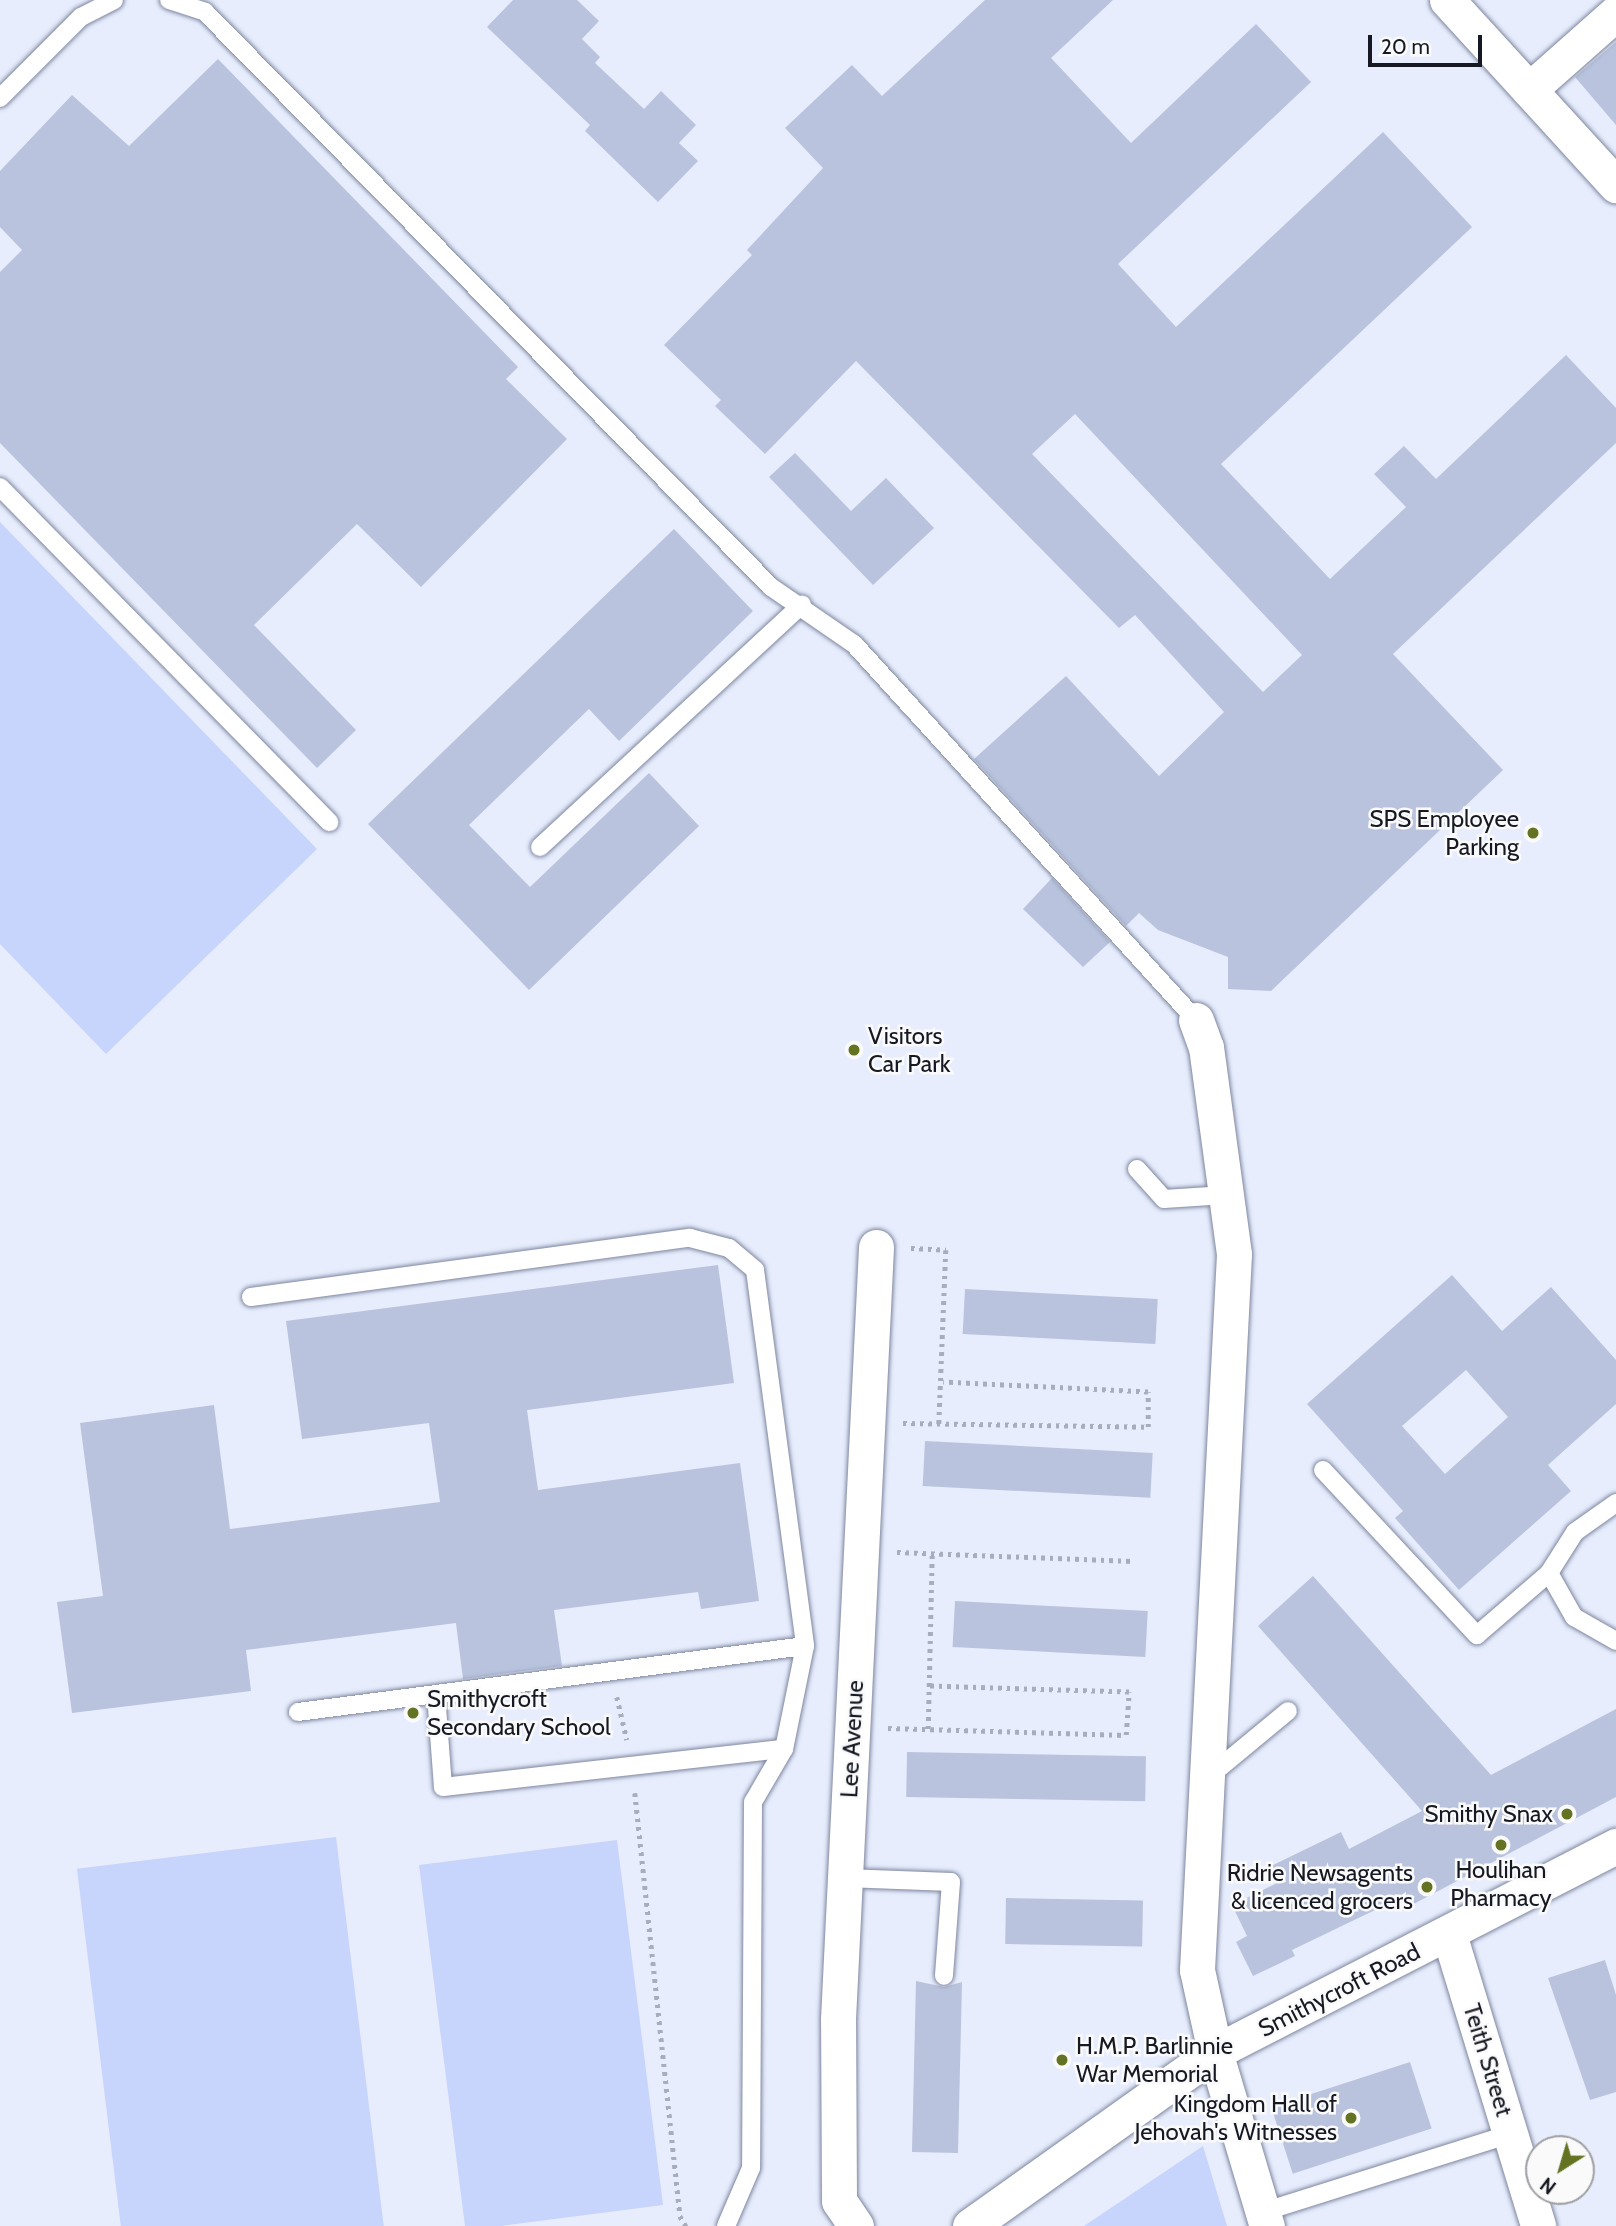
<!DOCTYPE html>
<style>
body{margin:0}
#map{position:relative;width:1616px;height:2226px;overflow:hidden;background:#e7edfd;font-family:Cabin,sans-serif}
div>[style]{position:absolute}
.green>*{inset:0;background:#c7d4fb;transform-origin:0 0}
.building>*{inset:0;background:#b9c3dd;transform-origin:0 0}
.path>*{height:4.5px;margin-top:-2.25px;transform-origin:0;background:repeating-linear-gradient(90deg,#a8adbc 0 3.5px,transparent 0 8.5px)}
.roads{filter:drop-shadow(0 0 2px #7e869f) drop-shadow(0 0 2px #7e869f)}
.lane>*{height:18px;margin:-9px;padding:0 9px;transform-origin:9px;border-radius:9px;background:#fff}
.street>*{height:35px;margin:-17.5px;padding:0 17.5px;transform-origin:17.5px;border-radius:17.5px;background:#fff}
.dots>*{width:19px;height:19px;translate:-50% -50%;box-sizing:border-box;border:4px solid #fafafa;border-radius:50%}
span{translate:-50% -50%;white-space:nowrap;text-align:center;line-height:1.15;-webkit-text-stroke:5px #fafafa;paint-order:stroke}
.poi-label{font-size:24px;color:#161923}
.right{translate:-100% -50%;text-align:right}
.left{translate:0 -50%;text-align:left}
.street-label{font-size:24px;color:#161923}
.north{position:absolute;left:1525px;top:2135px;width:70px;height:70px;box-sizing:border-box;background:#fafafa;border:2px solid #9fa0a4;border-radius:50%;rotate:217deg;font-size:19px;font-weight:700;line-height:28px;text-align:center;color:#161923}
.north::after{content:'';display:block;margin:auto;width:24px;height:32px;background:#637321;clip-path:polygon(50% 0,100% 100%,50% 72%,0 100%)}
.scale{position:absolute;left:1368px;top:35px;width:114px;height:32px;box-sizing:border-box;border:4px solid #161923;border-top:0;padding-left:9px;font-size:21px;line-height:24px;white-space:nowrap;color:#161923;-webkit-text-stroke:5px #fafafa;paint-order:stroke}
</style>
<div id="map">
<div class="green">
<div style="clip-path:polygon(0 522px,317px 849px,106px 1054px,0 944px)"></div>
<div style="left:336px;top:1837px;width:392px;height:261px;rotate:83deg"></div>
<div style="clip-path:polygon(617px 1840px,663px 2205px,501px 2226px,465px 2226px,419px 1865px)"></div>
<div style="clip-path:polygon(1203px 2146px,1227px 2226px,1084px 2226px)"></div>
</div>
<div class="building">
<div style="clip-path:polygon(513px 0,577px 0,599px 21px,582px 39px,600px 57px,595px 63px,644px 109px,661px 91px,696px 125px,679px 143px,698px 161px,658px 202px,585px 131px,590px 125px,487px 27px)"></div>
<div style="clip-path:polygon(evenodd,985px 0,1113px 0,1051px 58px,1131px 143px,1256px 24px,1311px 82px,1118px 264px,1176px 327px,1383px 132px,1472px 227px,1221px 464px,1330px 579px,1406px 507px,1374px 474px,1404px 446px,1436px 479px,1566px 355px,1616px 408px,1616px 443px,1393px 654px,1503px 770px,1271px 991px,1228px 989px,1228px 957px,1158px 930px,1139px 913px,1126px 926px,974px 759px,1066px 676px,1159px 776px,1224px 712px,1135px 615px,1119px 628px,856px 361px,765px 454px,715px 406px,721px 400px,664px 345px,752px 255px,747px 250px,823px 168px,785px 128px,852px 65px,882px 96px,985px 0,1075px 414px,1302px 655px,1263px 692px,1032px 454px,1075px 414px)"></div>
<div style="clip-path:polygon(1616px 42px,1616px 125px,1575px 77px)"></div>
<div style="clip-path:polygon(218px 59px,518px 367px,506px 379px,567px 439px,421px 587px,357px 524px,254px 625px,356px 730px,317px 768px,0 443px,0 272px,22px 250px,0 227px,0 171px,72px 95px,129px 146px)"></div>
<div style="clip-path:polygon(795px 453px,851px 511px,886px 478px,934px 528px,873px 585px,769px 477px)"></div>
<div style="clip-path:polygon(674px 529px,753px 611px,619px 741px,589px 709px,469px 825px,530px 887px,649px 773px,699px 826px,529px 990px,368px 824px)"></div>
<div style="clip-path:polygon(1052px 878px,1110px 942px,1083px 967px,1023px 909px)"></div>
<div style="clip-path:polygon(718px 1265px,734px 1383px,527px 1410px,538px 1490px,740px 1463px,759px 1601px,701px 1609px,698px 1592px,554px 1610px,562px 1666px,463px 1679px,456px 1623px,246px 1650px,251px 1691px,72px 1713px,57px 1602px,103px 1596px,80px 1423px,214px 1405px,230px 1529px,440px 1502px,429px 1423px,302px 1439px,286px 1321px)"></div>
<div style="clip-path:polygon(evenodd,1452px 1275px,1502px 1331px,1551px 1287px,1616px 1360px,1616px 1404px,1548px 1465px,1571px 1491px,1459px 1590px,1395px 1518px,1403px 1511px,1307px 1404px,1452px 1275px,1466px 1370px,1508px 1417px,1445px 1474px,1402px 1426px,1466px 1370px)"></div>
<div style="left:965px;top:1289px;width:193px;height:45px;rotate:3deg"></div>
<div style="left:925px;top:1441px;width:228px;height:45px;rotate:3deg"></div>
<div style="clip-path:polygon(1313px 1576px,1491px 1775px,1616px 1709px,1616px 1797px,1408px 1907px,1402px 1897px,1292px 1950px,1295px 1956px,1253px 1976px,1236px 1942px,1247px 1936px,1232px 1905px,1277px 1883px,1269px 1867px,1341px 1832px,1349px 1849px,1422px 1811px,1258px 1626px)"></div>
<div style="left:955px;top:1601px;width:193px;height:46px;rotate:3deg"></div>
<div style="left:907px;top:1752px;width:239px;height:45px;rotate:1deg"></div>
<div style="left:1006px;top:1898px;width:137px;height:46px;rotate:1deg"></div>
<div style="clip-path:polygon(1605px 1960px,1616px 1995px,1616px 2092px,1590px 2100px,1548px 1978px)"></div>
<div style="clip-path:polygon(916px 1981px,944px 1987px,962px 1982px,958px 2153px,912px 2152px)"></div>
<div style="left:1410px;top:2062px;width:70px;height:146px;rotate:72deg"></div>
</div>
<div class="path">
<div style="left:911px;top:1248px;width:35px;rotate:3deg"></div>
<div style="left:946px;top:1250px;width:174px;rotate:92.3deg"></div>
<div style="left:903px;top:1423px;width:245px;rotate:0.9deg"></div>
<div style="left:1148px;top:1427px;width:35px;rotate:-90deg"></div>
<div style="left:1148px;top:1392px;width:205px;rotate:-177.2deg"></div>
<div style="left:897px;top:1552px;width:236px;rotate:2.2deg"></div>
<div style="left:617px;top:1697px;width:44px;rotate:76.9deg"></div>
<div style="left:888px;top:1728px;width:238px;rotate:1.7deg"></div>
<div style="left:1126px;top:1735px;width:43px;rotate:-86deg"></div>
<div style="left:1129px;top:1692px;width:199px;rotate:-178.3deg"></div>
<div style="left:928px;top:1729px;width:176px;rotate:-88.7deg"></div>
<div style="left:635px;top:1793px;width:425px;rotate:83.9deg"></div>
<div style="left:680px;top:2216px;width:12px;rotate:59deg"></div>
</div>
<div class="roads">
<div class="lane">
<div style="left:169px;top:0;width:38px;rotate:18deg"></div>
<div style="left:205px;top:12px;width:807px;rotate:45.45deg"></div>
<div style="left:771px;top:587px;width:101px;rotate:34.5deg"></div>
<div style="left:854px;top:644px;width:508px;rotate:47.71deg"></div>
<div style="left:0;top:98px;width:115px;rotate:-45deg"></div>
<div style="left:81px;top:17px;width:37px;rotate:-27deg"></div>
<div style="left:0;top:487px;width:470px;rotate:45.5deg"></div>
<div style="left:540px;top:847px;width:357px;rotate:-42.8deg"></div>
<div style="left:1137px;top:1169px;width:40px;rotate:48deg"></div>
<div style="left:1164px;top:1199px;width:62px;rotate:-3.7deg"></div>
<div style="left:251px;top:1297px;width:443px;rotate:-7.7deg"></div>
<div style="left:690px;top:1238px;width:40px;rotate:14.4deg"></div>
<div style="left:729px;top:1248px;width:34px;rotate:40deg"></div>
<div style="left:755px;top:1270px;width:379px;rotate:82.4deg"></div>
<div style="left:805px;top:1646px;width:105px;rotate:101.5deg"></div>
<div style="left:784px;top:1749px;width:61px;rotate:120.3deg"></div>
<div style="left:753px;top:1802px;width:366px;rotate:90.3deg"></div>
<div style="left:751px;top:2168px;width:63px;rotate:113.3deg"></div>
<div style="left:1323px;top:1470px;width:226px;rotate:47deg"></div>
<div style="left:1477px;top:1635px;width:95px;rotate:-40.7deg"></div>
<div style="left:1616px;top:1503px;width:50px;rotate:144.7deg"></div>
<div style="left:1575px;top:1532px;width:49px;rotate:122.4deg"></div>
<div style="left:1549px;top:1573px;width:51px;rotate:60.4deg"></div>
<div style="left:1574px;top:1617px;width:48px;rotate:29.7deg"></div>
<div style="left:436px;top:1694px;width:93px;rotate:85.7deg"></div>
<div style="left:443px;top:1787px;width:343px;rotate:-6.4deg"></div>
<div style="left:298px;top:1712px;width:511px;rotate:-7.42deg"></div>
<div style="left:1207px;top:1778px;width:105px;rotate:-39.6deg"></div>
<div style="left:845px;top:1878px;width:106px;rotate:2.2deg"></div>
<div style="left:951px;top:1882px;width:94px;rotate:94.3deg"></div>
<div style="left:1263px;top:2212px;width:260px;rotate:-17.5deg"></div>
</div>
<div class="street">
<div style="left:1447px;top:0;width:251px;rotate:47.6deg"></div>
<div style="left:1529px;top:90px;width:116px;rotate:-41.5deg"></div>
<div style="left:1196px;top:1020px;width:29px;rotate:70deg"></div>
<div style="left:1206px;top:1047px;width:209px;rotate:82.3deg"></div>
<div style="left:1234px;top:1254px;width:717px;rotate:92.96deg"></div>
<div style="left:1197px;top:1970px;width:84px;rotate:77.6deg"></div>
<div style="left:1215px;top:2052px;width:182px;rotate:73.4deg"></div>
<div style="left:1449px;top:1934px;width:305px;rotate:73deg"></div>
<div style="left:856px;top:2226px;width:30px;rotate:-124deg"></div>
<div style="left:839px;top:2201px;width:182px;rotate:-90.3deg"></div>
<div style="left:838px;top:2019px;width:773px;rotate:-87.18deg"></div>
<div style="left:970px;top:2226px;width:301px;rotate:-35.4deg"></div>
<div style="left:1215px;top:2052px;width:451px;rotate:-27.2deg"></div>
</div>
</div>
<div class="dots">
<div style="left:1533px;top:833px;background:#637321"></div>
<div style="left:854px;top:1050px;background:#637321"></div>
<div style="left:413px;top:1713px;background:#637321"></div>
<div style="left:1567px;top:1814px;background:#637321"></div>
<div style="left:1501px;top:1845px;background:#637321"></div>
<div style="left:1427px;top:1887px;background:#637321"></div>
<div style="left:1062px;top:2060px;background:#637321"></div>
<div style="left:1351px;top:2118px;background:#637321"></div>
</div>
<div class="poi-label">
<span class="right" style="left:1519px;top:833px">SPS Employee<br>Parking</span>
<span class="left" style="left:868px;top:1050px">Visitors<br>Car Park</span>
<span class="left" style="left:427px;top:1713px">Smithycroft<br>Secondary School</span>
<span class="right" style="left:1553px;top:1814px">Smithy Snax</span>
<span style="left:1501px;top:1884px">Houlihan<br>Pharmacy</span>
<span class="right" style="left:1413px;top:1887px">Ridrie Newsagents<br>&amp; licenced grocers</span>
<span class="left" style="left:1076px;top:2060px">H.M.P. Barlinnie<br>War Memorial</span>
<span class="right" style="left:1337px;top:2118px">Kingdom Hall of<br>Jehovah's Witnesses</span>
</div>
<div class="street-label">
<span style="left:852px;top:1739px;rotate:-87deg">Lee Avenue</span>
<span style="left:1339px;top:1990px;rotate:-27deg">Smithycroft Road</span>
<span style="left:1488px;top:2060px;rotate:73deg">Teith Street</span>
</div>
<div class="north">N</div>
<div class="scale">20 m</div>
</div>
